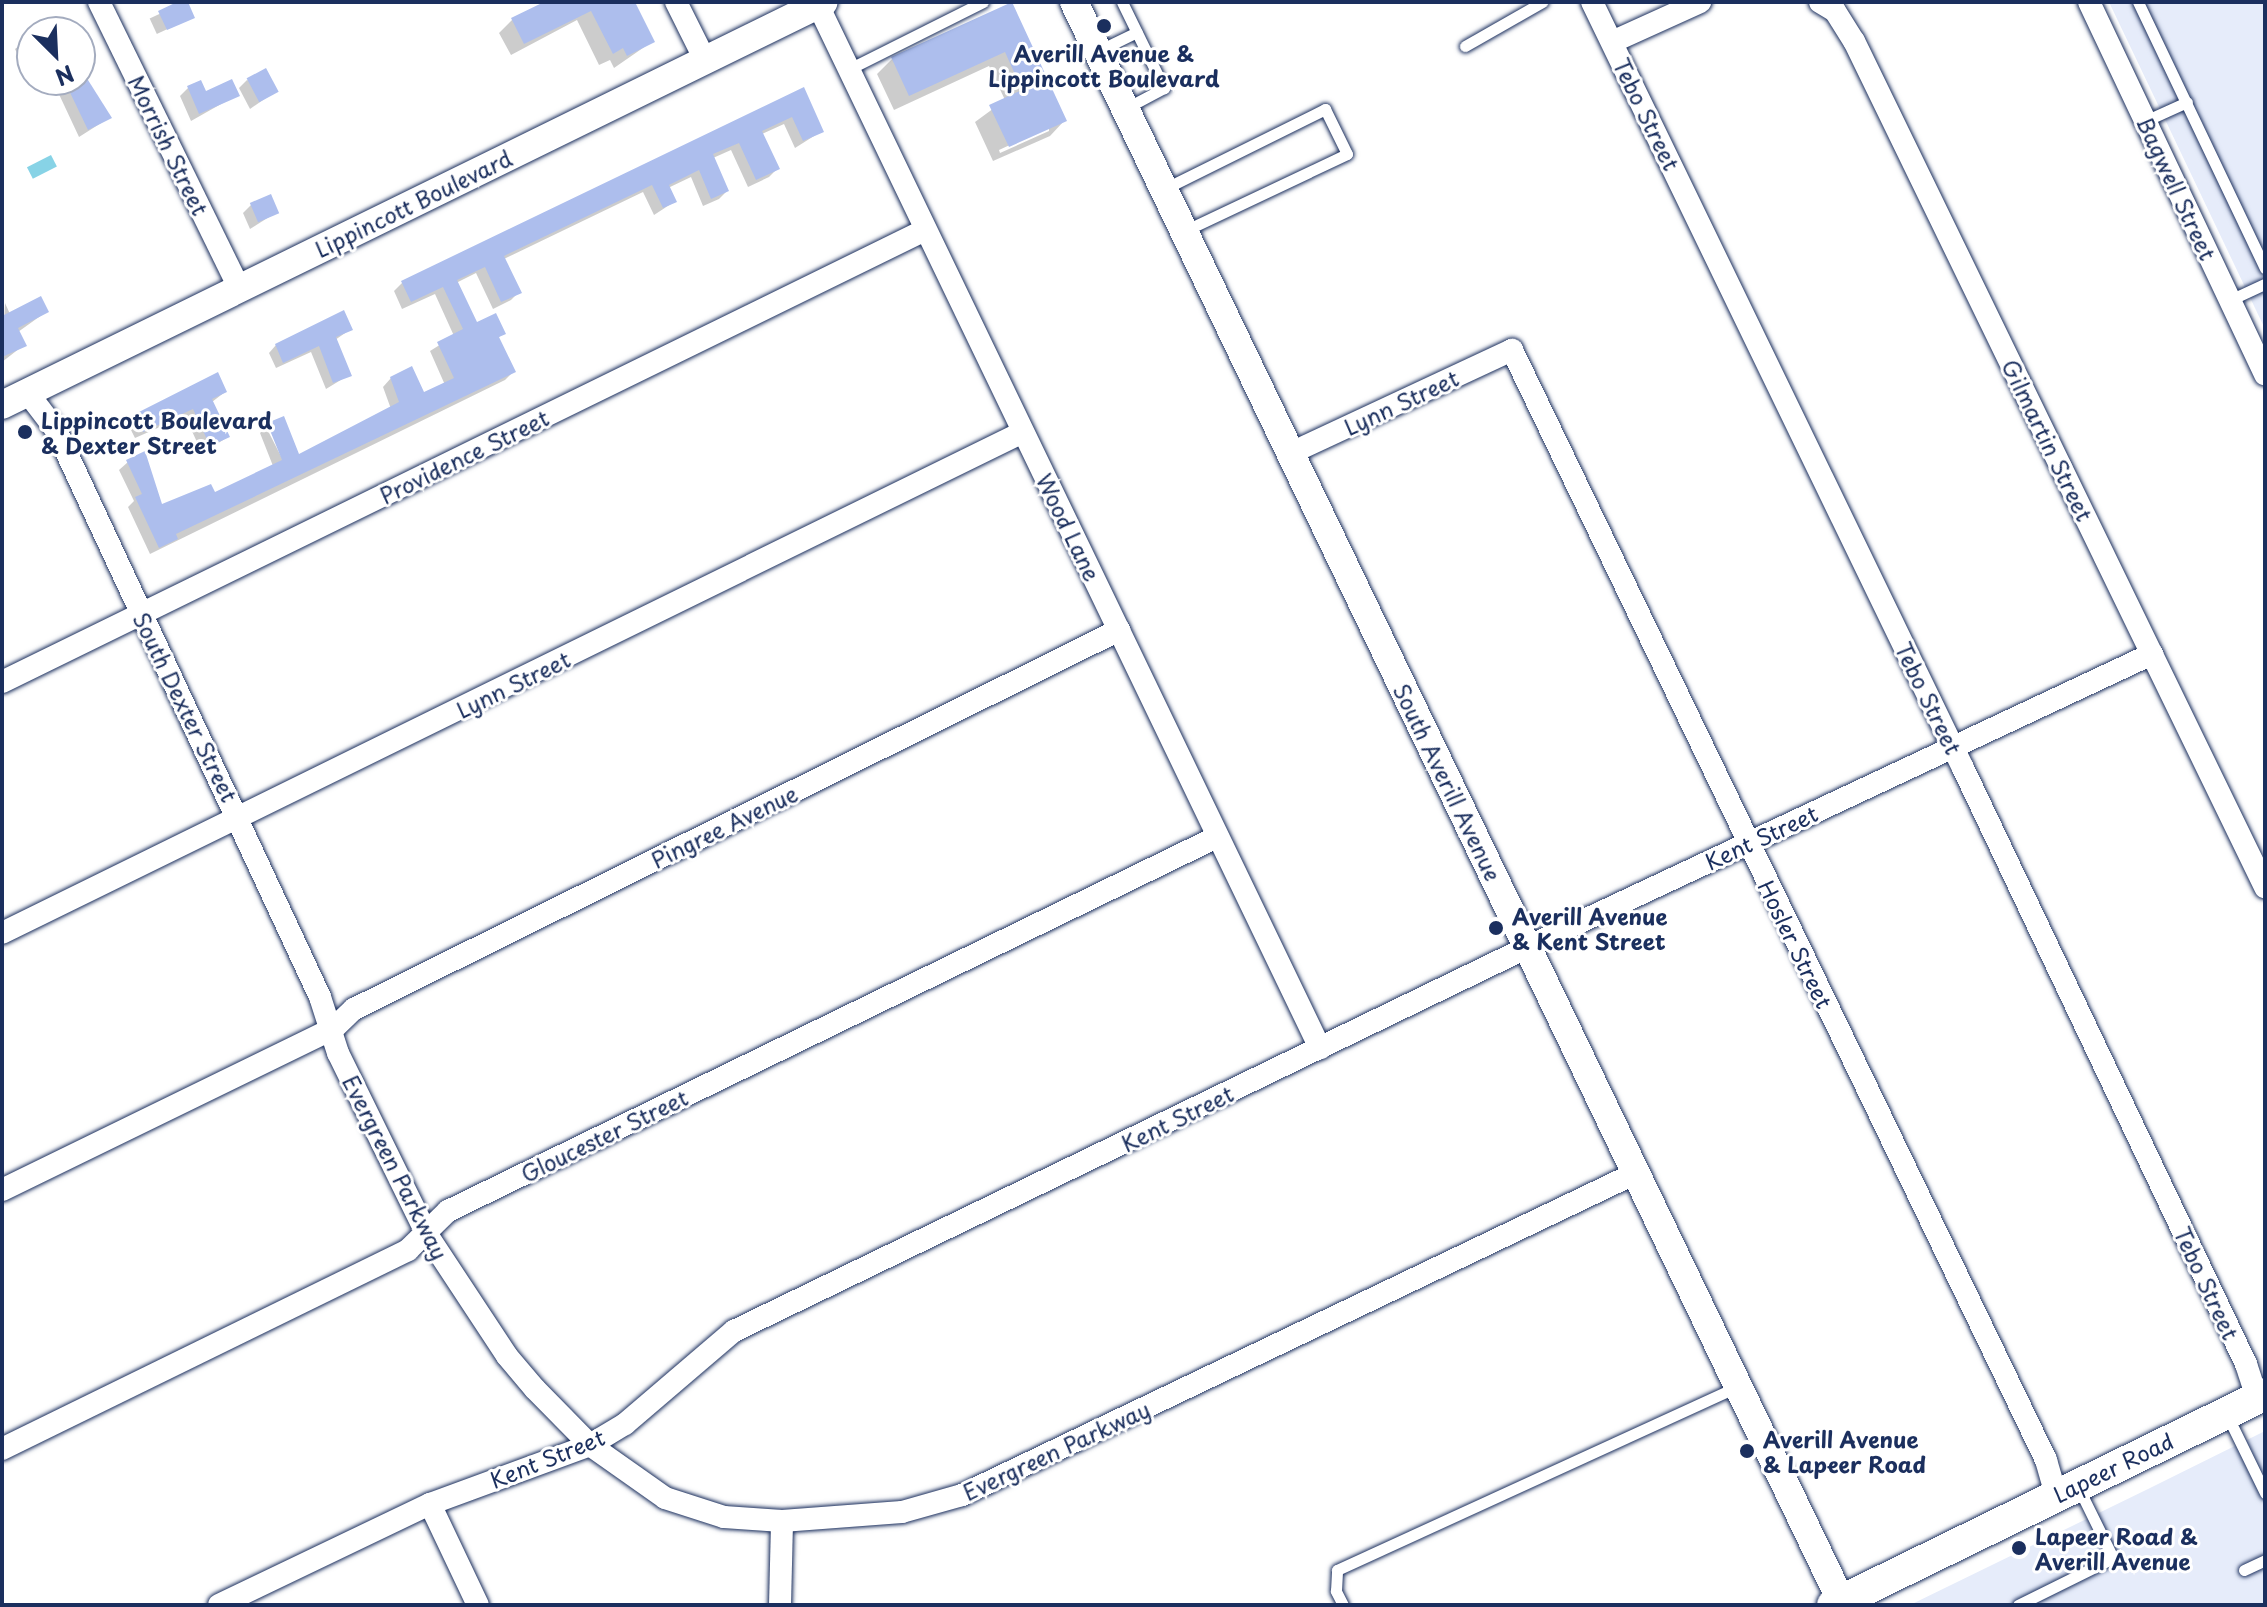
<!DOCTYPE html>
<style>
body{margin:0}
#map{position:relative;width:2267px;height:1607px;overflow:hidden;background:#fff;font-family:"Playpen Sans",sans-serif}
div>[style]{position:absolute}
.built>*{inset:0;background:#e6ecfa}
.water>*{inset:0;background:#87d3e6;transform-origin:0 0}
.shadow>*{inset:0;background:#0003;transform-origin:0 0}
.building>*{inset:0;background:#adbeed;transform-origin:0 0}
.roads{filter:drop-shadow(0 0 2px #1b2f5e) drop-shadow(0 0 2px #1b2f5e)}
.service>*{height:11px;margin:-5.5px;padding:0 5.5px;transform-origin:5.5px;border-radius:5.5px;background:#fff}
.minor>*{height:22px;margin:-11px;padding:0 11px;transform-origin:11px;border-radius:11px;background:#fff}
.tertiary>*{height:28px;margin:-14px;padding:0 14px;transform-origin:14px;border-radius:14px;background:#fff}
.secondary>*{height:32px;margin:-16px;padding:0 16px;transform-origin:16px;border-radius:16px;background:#fff}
.dots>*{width:22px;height:22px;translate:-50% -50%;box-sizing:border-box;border:4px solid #fff;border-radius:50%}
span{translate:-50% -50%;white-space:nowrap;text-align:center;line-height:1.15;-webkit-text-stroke:6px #fff;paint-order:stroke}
.poi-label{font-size:22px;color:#1b2f5e;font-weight:700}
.left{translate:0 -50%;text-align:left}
.street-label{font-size:22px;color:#1b2f5e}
.frame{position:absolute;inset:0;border:4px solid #1b2f5e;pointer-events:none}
.north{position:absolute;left:16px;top:16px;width:80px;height:80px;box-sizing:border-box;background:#fff;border:2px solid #a4acbf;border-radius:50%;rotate:156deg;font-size:22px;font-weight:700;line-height:32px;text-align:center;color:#1b2f5e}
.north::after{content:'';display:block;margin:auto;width:28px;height:36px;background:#1b2f5e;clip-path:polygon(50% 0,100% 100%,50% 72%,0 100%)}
</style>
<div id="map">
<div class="built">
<div style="clip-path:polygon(2109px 2px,2265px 2px,2265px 329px)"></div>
<div style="clip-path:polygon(2265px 1431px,2265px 1605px,1910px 1605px,2148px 1489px)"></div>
</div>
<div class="water">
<div style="left:51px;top:155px;width:13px;height:27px;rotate:63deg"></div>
</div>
<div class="shadow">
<div style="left:185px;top:2px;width:17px;height:39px;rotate:65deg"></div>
<div style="clip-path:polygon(549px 2px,633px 2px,653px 41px,614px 68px,610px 60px,599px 65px,577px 20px,511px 55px,499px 33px,512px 20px)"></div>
<div style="clip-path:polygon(evenodd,1011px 5px,1065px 120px,1050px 136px,993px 161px,975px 122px,1005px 100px,989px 66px,894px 110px,877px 74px,892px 59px,1011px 5px,1049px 127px,1049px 131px,1000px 153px,999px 150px,1049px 127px)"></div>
<div style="clip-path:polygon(65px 20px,71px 32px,40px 32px)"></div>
<div style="clip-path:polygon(32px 36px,32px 62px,23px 66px,15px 49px)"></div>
<div style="clip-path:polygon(82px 73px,109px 118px,79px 137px,57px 90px,68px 80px,80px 80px)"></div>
<div style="clip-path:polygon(247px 80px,276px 91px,250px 109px,239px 88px)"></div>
<div style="clip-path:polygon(188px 88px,205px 94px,237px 95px,191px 121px,180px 96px)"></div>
<div style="clip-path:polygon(803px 90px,822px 131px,795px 148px,784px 124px,762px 134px,777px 169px,769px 177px,748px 187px,731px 150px,713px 158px,727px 191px,719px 199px,703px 206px,691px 177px,668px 188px,674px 202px,654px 215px,643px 192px,504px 259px,519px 292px,511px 300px,493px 309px,476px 273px,456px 283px,476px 325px,495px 316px,503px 333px,498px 338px,513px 372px,505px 380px,150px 554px,128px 507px,134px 501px,119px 470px,128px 462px,144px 454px,161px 506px,210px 486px,214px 494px,273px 466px,260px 433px,266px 427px,287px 468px,268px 425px,283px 419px,298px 457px,391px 409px,383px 387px,391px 378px,411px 369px,423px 395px,445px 385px,430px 351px,454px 336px,435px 294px,402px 309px,394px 291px,402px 283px)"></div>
<div style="clip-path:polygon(251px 205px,277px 212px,250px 229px,243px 213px)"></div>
<div style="clip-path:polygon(5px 303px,10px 314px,46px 312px,18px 332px,24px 345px,2px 362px)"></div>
<div style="clip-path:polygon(351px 329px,335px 340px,349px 375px,326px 389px,311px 352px,276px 368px,269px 353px,276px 345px)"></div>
<div style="clip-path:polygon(225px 392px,212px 402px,228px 437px,202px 453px,185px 416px,135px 438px,128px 424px,136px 415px)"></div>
</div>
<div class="building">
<div style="clip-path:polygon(177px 2px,188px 2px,195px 18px,167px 30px,158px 11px)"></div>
<div style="clip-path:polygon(544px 2px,635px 2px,655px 42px,627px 56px,623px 48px,613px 54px,591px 11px,524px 44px,511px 18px)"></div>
<div style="clip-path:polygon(1012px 2px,1067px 121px,1009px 147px,989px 105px,1022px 90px,1005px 52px,909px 96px,891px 57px)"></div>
<div style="left:266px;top:68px;width:27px;height:22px;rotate:62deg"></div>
<div style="clip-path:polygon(232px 79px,240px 96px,199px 114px,187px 86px,201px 80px,206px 91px)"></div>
<div style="clip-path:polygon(64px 80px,88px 80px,112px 118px,88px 130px)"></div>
<div style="clip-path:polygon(804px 87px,824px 132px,803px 141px,792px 117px,762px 131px,780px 169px,756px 180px,739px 143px,713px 154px,729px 191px,711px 199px,699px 170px,669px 185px,677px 202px,663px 208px,652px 185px,504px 256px,522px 293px,501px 302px,485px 267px,457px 280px,477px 322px,496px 313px,506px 334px,499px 337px,516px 372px,176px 534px,178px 539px,159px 548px,135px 497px,142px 494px,126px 460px,145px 451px,162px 504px,211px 484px,215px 492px,282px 460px,267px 423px,284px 416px,299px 454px,399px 402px,390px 377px,412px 366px,424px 392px,454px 378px,437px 342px,463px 329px,443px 287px,411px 302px,401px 281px)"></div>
<div style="left:271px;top:194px;width:21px;height:23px;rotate:67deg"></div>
<div style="clip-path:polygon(41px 296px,49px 312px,18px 328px,27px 346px,2px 357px,2px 316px)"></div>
<div style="clip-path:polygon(344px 310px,353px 330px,336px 337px,352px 376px,333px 383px,319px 346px,283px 363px,275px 344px)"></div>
<div style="clip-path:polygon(218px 372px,227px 392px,212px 399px,230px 437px,210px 446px,193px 409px,143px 432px,135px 414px)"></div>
</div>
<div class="roads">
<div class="service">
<div style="left:1122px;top:2px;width:96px;rotate:64deg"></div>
<div style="left:1164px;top:88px;width:43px;rotate:152.2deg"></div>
<div style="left:2138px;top:2px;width:295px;rotate:64.5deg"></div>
<div style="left:1465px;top:46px;width:89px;rotate:-29.7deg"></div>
<div style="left:1098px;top:51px;width:43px;rotate:-26deg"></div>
<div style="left:847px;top:70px;width:152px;rotate:-26.6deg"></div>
<div style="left:2145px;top:121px;width:46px;rotate:-24.3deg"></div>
<div style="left:1164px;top:189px;width:180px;rotate:-26.4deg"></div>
<div style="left:1325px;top:109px;width:50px;rotate:63.9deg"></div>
<div style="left:1347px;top:154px;width:180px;rotate:154.7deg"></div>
<div style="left:2230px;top:300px;width:38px;rotate:-25deg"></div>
<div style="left:2228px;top:1417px;width:85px;rotate:64deg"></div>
<div style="left:2244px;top:1570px;width:23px;rotate:-25deg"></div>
<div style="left:1343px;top:1605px;width:16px;rotate:-117deg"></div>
<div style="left:1336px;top:1591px;width:21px;rotate:-87deg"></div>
<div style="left:1337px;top:1570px;width:440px;rotate:-24.6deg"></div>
<div style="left:2018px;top:1605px;width:106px;rotate:-26.3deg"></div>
<div style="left:2113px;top:1558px;width:77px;rotate:-116.2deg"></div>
</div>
<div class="minor">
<div style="left:99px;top:2px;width:318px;rotate:63.9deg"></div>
<div style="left:676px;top:2px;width:65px;rotate:63.4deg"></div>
<div style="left:1592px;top:2px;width:851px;rotate:64.16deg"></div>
<div style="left:1963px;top:768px;width:660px;rotate:64.6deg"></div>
<div style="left:2246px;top:1364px;width:36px;rotate:72deg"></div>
<div style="left:1820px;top:2px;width:17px;rotate:31deg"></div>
<div style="left:1835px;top:11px;width:36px;rotate:58deg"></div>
<div style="left:1854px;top:41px;width:941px;rotate:64.09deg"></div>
<div style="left:2089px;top:2px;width:412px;rotate:64.7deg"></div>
<div style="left:818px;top:5px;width:1158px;rotate:64.3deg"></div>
<div style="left:1612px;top:42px;width:97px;rotate:-24.4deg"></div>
<div style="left:27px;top:392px;width:48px;rotate:52.7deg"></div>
<div style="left:56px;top:430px;width:625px;rotate:65.03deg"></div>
<div style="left:320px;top:997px;width:59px;rotate:72.2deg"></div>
<div style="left:338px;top:1053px;width:200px;rotate:63.9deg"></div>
<div style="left:426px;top:1233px;width:147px;rotate:56.6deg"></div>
<div style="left:507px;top:1356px;width:43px;rotate:49.7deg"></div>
<div style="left:535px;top:1389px;width:78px;rotate:45.5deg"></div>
<div style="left:590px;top:1445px;width:92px;rotate:35.2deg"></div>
<div style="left:665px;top:1498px;width:62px;rotate:17.9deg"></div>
<div style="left:724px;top:1517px;width:58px;rotate:3.9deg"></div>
<div style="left:782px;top:1521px;width:120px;rotate:-4.3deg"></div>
<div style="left:902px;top:1512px;width:62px;rotate:-15.8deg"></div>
<div style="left:962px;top:1495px;width:747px;rotate:-25.54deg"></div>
<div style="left:1291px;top:453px;width:244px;rotate:-25deg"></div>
<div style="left:1512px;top:350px;width:1232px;rotate:64.31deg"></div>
<div style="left:2046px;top:1460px;width:36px;rotate:74deg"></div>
<div style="left:2px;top:682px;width:1028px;rotate:-26.09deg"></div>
<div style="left:2px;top:933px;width:1137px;rotate:-26.14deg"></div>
<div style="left:2px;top:1190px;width:369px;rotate:-26deg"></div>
<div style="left:334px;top:1028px;width:28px;rotate:-44deg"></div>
<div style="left:354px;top:1009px;width:854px;rotate:-26.35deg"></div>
<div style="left:2px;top:1449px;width:452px;rotate:-26.1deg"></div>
<div style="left:408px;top:1250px;width:56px;rotate:-44.3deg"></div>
<div style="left:448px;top:1211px;width:855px;rotate:-25.94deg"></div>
<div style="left:430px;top:1504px;width:112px;rotate:64.6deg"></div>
<div style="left:219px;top:1605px;width:234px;rotate:-25.6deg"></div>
<div style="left:430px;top:1504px;width:171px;rotate:-20.2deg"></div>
<div style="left:590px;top:1445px;width:41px;rotate:-31deg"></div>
<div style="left:625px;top:1424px;width:143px;rotate:-40.5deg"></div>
<div style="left:734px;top:1331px;width:916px;rotate:-25.81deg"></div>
<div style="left:1559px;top:932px;width:655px;rotate:-25.12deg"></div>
<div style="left:780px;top:1605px;width:84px;rotate:-88.6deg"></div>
</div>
<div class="tertiary">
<div style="left:1074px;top:2px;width:1778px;rotate:64.37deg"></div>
<div style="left:2px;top:405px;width:915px;rotate:-26.12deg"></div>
</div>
<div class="secondary">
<div style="left:1833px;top:1605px;width:481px;rotate:-26deg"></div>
</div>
</div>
<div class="dots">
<div style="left:1104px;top:26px;background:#1b2f5e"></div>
<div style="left:25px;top:432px;background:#1b2f5e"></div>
<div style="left:1496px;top:928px;background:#1b2f5e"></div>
<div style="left:1747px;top:1451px;background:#1b2f5e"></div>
<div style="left:2019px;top:1548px;background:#1b2f5e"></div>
</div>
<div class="poi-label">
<span style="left:1104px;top:65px">Averill Avenue &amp;<br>Lippincott Boulevard</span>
<span class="left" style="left:41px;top:432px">Lippincott Boulevard<br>&amp; Dexter Street</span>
<span class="left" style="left:1512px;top:928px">Averill Avenue<br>&amp; Kent Street</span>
<span class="left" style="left:1763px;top:1451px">Averill Avenue<br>&amp; Lapeer Road</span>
<span class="left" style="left:2035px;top:1548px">Lapeer Road &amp;<br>Averill Avenue</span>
</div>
<div class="street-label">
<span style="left:1647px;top:114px;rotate:64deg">Tebo Street</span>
<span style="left:169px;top:145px;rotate:64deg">Morrish Street</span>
<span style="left:2177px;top:188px;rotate:65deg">Bagwell Street</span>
<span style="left:413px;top:203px;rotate:-26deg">Lippincott Boulevard</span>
<span style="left:1401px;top:402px;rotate:-25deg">Lynn Street</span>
<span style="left:2048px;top:440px;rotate:64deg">Gilmartin Street</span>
<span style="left:464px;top:456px;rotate:-26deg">Providence Street</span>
<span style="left:1069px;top:527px;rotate:64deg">Wood Lane</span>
<span style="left:513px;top:684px;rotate:-26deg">Lynn Street</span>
<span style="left:1929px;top:698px;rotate:64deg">Tebo Street</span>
<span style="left:186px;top:707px;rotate:64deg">South Dexter Street</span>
<span style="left:1448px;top:782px;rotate:64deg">South Averill Avenue</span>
<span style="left:724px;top:826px;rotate:-26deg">Pingree Avenue</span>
<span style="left:1761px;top:837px;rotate:-25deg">Kent Street</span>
<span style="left:1796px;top:944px;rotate:64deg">Hosler Street</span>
<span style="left:1177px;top:1118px;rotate:-26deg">Kent Street</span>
<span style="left:604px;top:1135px;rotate:-26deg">Gloucester Street</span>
<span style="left:396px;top:1167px;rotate:63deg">Evergreen Parkway</span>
<span style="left:2207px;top:1283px;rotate:65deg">Tebo Street</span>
<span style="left:1056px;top:1450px;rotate:-25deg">Evergreen Parkway</span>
<span style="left:547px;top:1458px;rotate:-22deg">Kent Street</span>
<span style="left:2113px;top:1467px;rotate:-26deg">Lapeer Road</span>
</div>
<div class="frame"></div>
<div class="north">N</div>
</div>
